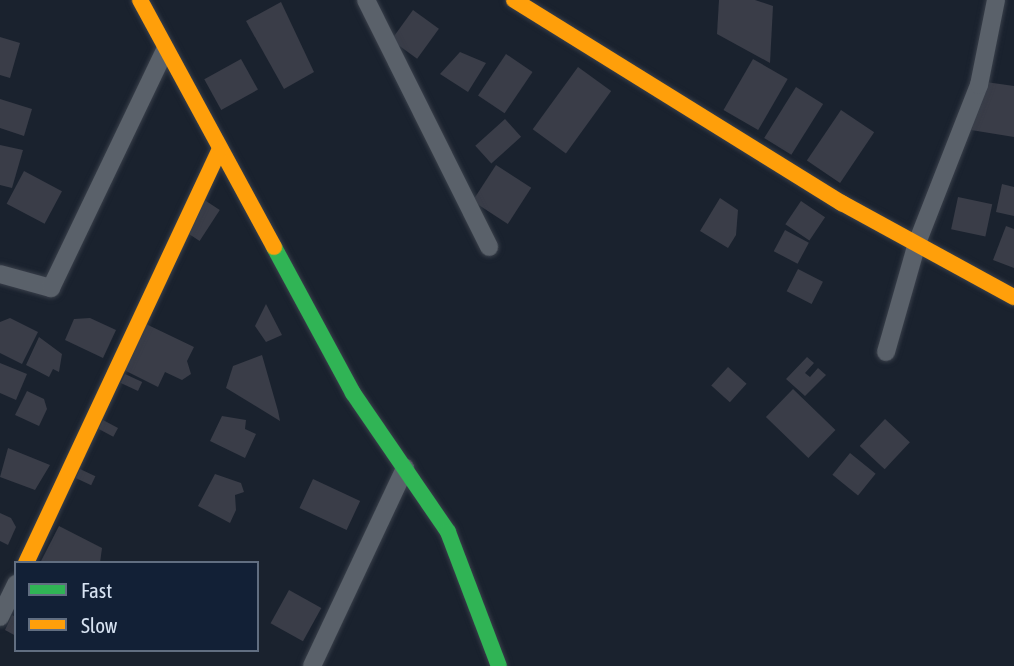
<!DOCTYPE html>
<style>
body{margin:0}
#map{position:relative;width:1014px;height:666px;overflow:hidden;background:#1a222e;font-family:"Asap Condensed",sans-serif}
div>[style]{position:absolute}
.building>*{inset:0;background:#3a3d48;transform-origin:0 0}
.roads{filter:drop-shadow(0 0 2px #393f4a) drop-shadow(0 0 2px #393f4a)}
.street>*{height:18px;margin:-9px;padding:0 9px;transform-origin:9px;border-radius:9px;background:#5a616a}
.fast>*{height:16px;margin:-8px;padding:0 8px;transform-origin:8px;border-radius:8px;background:#30b455}
.slow>*{height:16px;margin:-8px;padding:0 8px;transform-origin:8px;border-radius:8px;background:#ff9f0a}
span{translate:-50% -50%;white-space:nowrap;text-align:center;line-height:1.15;-webkit-text-stroke:7px #122036;paint-order:stroke}
.legend{position:absolute;left:14px;top:561px;width:245px;height:91px;box-sizing:border-box;background:#122036;border:2px solid #616e81;margin:0;padding:9px 12px;list-style:none;font-size:21px;color:#d8e3f2}
.legend li{display:flex;align-items:center;gap:14px;height:35px}
.legend b{width:35px;border:2px solid #616e81}
</style>
<div id="map">
<div class="building">
<div style="clip-path:polygon(719px 0,755px 0,773px 6px,770px 63px,717px 34px)"></div>
<div style="clip-path:polygon(281px 2px,314px 72px,284px 89px,246px 21px)"></div>
<div style="left:413px;top:10px;width:32px;height:37px;rotate:36deg"></div>
<div style="clip-path:polygon(0 37px,20px 43px,10px 78px,0 75px)"></div>
<div style="clip-path:polygon(460px 52px,486px 63px,468px 92px,440px 74px)"></div>
<div style="left:506px;top:54px;width:32px;height:50px;rotate:34deg"></div>
<div style="left:241px;top:59px;width:35px;height:42px;rotate:61deg"></div>
<div style="left:753px;top:59px;width:40px;height:59px;rotate:30deg"></div>
<div style="left:578px;top:67px;width:41px;height:77px;rotate:36deg"></div>
<div style="clip-path:polygon(979px 81px,1014px 86px,1014px 137px,971px 130px)"></div>
<div style="left:796px;top:87px;width:32px;height:60px;rotate:32deg"></div>
<div style="clip-path:polygon(0 99px,32px 109px,24px 136px,0 128px)"></div>
<div style="left:841px;top:110px;width:40px;height:61px;rotate:34deg"></div>
<div style="left:505px;top:119px;width:24px;height:40px;rotate:48deg"></div>
<div style="clip-path:polygon(0 145px,23px 150px,12px 188px,0 185px)"></div>
<div style="left:496px;top:165px;width:42px;height:43px;rotate:33deg"></div>
<div style="left:24px;top:171px;width:43px;height:37px;rotate:28deg"></div>
<div style="clip-path:polygon(1002px 184px,1014px 187px,1014px 216px,996px 212px)"></div>
<div style="left:958px;top:197px;width:35px;height:33px;rotate:12deg"></div>
<div style="clip-path:polygon(720px 198px,738px 210px,736px 235px,728px 248px,700px 231px)"></div>
<div style="left:203px;top:199px;width:20px;height:37px;rotate:33deg"></div>
<div style="left:801px;top:201px;width:29px;height:28px;rotate:34deg"></div>
<div style="clip-path:polygon(1006px 226px,1014px 229px,1014px 268px,993px 260px)"></div>
<div style="left:785px;top:230px;width:27px;height:24px;rotate:28deg"></div>
<div style="left:798px;top:269px;width:28px;height:25px;rotate:27deg"></div>
<div style="clip-path:polygon(266px 304px,282px 335px,266px 342px,255px 326px)"></div>
<div style="clip-path:polygon(10px 318px,38px 332px,22px 364px,0 353px,0 322px)"></div>
<div style="clip-path:polygon(90px 318px,116px 330px,103px 358px,65px 340px,74px 319px)"></div>
<div style="clip-path:polygon(146px 324px,194px 347px,187px 361px,191px 374px,182px 380px,165px 372px,158px 387px,124px 370px)"></div>
<div style="clip-path:polygon(39px 337px,62px 354px,59px 372px,53px 369px,49px 377px,26px 365px)"></div>
<div style="clip-path:polygon(262px 355px,278px 411px,280px 421px,226px 388px,233px 366px)"></div>
<div style="clip-path:polygon(807px 357px,814px 363px,805px 373px,810px 377px,818px 368px,826px 375px,805px 396px,786px 379px)"></div>
<div style="clip-path:polygon(0 363px,27px 374px,16px 400px,0 393px)"></div>
<div style="left:728px;top:367px;width:25px;height:25px;rotate:42deg"></div>
<div style="left:125px;top:374px;width:19px;height:10px;rotate:25deg"></div>
<div style="left:793px;top:389px;width:59px;height:39px;rotate:44deg"></div>
<div style="clip-path:polygon(27px 391px,44px 399px,47px 409px,39px 426px,15px 415px)"></div>
<div style="clip-path:polygon(222px 416px,246px 420px,245px 429px,256px 434px,245px 458px,210px 441px)"></div>
<div style="left:885px;top:419px;width:34px;height:37px;rotate:43deg"></div>
<div style="left:103px;top:420px;width:17px;height:10px;rotate:28deg"></div>
<div style="clip-path:polygon(8px 448px,50px 465px,35px 490px,0 477px)"></div>
<div style="left:850px;top:453px;width:33px;height:28px;rotate:39deg"></div>
<div style="left:80px;top:469px;width:17px;height:10px;rotate:25deg"></div>
<div style="clip-path:polygon(215px 474px,241px 483px,244px 492px,235px 495px,236px 510px,230px 523px,198px 506px)"></div>
<div style="left:313px;top:479px;width:52px;height:32px;rotate:25deg"></div>
<div style="clip-path:polygon(0 513px,11px 518px,16px 527px,8px 545px,0 541px)"></div>
<div style="clip-path:polygon(59px 526px,102px 548px,100px 563px,41px 561px)"></div>
<div style="left:289px;top:590px;width:37px;height:38px;rotate:29deg"></div>
<div style="clip-path:polygon(12px 615px,16px 617px,16px 636px,5px 630px)"></div>
</div>
<div class="roads">
<div class="street">
<div style="left:366px;top:0;width:276px;rotate:63.5deg"></div>
<div style="left:0;top:274px;width:53px;rotate:15.4deg"></div>
<div style="left:51px;top:288px;width:264px;rotate:-64.4deg"></div>
<div style="left:886px;top:352px;width:113px;rotate:-74.1deg"></div>
<div style="left:917px;top:243px;width:170px;rotate:-68.6deg"></div>
<div style="left:979px;top:85px;width:87px;rotate:-78.7deg"></div>
<div style="left:0;top:617px;width:37px;rotate:-64deg"></div>
<div style="left:312px;top:666px;width:219px;rotate:-64.8deg"></div>
</div>
<div class="fast">
<div style="left:274px;top:247px;width:166px;rotate:61.6deg"></div>
<div style="left:353px;top:393px;width:168px;rotate:55.6deg"></div>
<div style="left:448px;top:532px;width:143px;rotate:69.2deg"></div>
</div>
<div class="slow">
<div style="left:140px;top:0;width:281px;rotate:61.5deg"></div>
<div style="left:514px;top:0;width:386px;rotate:31.8deg"></div>
<div style="left:842px;top:203px;width:196px;rotate:28.7deg"></div>
<div style="left:26px;top:563px;width:455px;rotate:-64.9deg"></div>
</div>
</div>
<ul class="legend">
<li><b style="height:9px;background:#30b455"></b>Fast</li>
<li><b style="height:9px;background:#ff9f0a"></b>Slow</li>
</ul>
</div>
